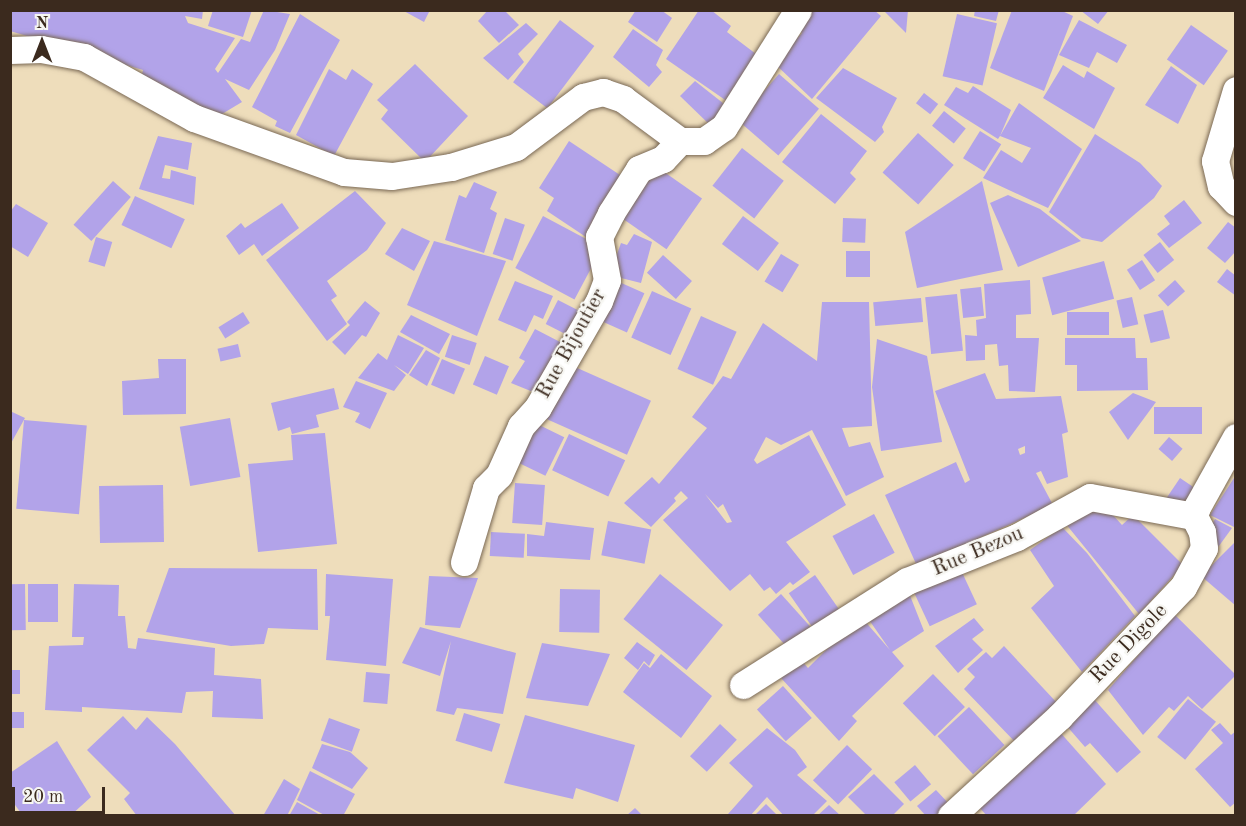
<!DOCTYPE html>
<style>
body{margin:0}
#map{position:relative;width:1246px;height:826px;overflow:hidden;background:#edb;font-family:"Old Standard TT",serif}
div>[style]{position:absolute}
.building>*{inset:0;background:#b2a3e9;transform-origin:0 0}
.roads{filter:drop-shadow(0 0 2px #7a6955) drop-shadow(0 0 2px #7a6955)}
.street>*{height:27px;margin:-13.5px;padding:0 13.5px;transform-origin:13.5px;border-radius:13.5px;background:#fff}
span{translate:-50% -50%;white-space:nowrap;text-align:center;line-height:1.15;-webkit-text-stroke:4.5px #f6f6f2;paint-order:stroke}
.street-label{font-size:21px;color:#3b2a1e}
.frame{position:absolute;inset:0;border:12px solid #3b2a1e;pointer-events:none}
.north{position:absolute;left:12px;top:12px;width:60px;height:60px;-webkit-text-stroke:4px #f6f6f2;paint-order:stroke;rotate:0deg;font-size:16px;font-weight:700;line-height:24px;text-align:center;color:#3b2a1e}
.north::after{content:'';display:block;margin:auto;width:21px;height:27px;background:#3b2a1e;clip-path:polygon(50% 0,100% 100%,50% 72%,0 100%)}
.scale{position:absolute;left:12px;top:787px;width:93px;height:27px;box-sizing:border-box;border:3px solid #3b2a1e;border-top:0;padding-left:8px;font-size:18px;line-height:21px;white-space:nowrap;color:#3b2a1e;-webkit-text-stroke:4px #f6f6f2;paint-order:stroke}
</style>
<div id="map">
<div class="building">
<div style="clip-path:polygon(10px 10px,203px 10px,202px 19px,185px 16px,188px 23px,235px 38px,215px 69px,218px 73px,241px 39px,250px 42px,264px 10px,290px 14px,275px 50px,249px 90px,225px 79px,242px 102px,207px 123px,141px 78px,143px 70px,10px 31px)"></div>
<div style="clip-path:polygon(213px 10px,252px 10px,243px 37px,208px 26px)"></div>
<div style="clip-path:polygon(402px 10px,430px 10px,424px 22px)"></div>
<div style="clip-path:polygon(488px 10px,504px 10px,519px 25px,499px 43px,478px 21px)"></div>
<div style="clip-path:polygon(636px 10px,661px 10px,672px 18px,657px 42px,628px 22px)"></div>
<div style="clip-path:polygon(699px 10px,711px 10px,731px 26px,727px 32px,760px 57px,731px 104px,666px 59px)"></div>
<div style="clip-path:polygon(807px 10px,874px 10px,881px 16px,812px 99px,774px 63px,802px 33px,793px 25px)"></div>
<div style="clip-path:polygon(883px 10px,908px 10px,906px 33px)"></div>
<div style="clip-path:polygon(975px 10px,999px 10px,996px 21px,974px 16px)"></div>
<div style="clip-path:polygon(1012px 10px,1060px 10px,1073px 16px,1044px 91px,990px 68px)"></div>
<div style="clip-path:polygon(1080px 10px,1109px 10px,1098px 24px)"></div>
<div style="clip-path:polygon(300px 14px,340px 40px,290px 133px,275px 126px,277px 121px,252px 107px)"></div>
<div style="left:957px;top:14px;width:41px;height:64px;rotate:13deg"></div>
<div style="left:560px;top:20px;width:43px;height:78px;rotate:37deg"></div>
<div style="clip-path:polygon(1079px 20px,1127px 45px,1117px 63px,1097px 52px,1089px 68px,1059px 55px)"></div>
<div style="clip-path:polygon(526px 23px,538px 34px,518px 54px,524px 62px,508px 80px,483px 58px)"></div>
<div style="left:1191px;top:25px;width:45px;height:42px;rotate:35deg"></div>
<div style="clip-path:polygon(633px 29px,663px 50px,656px 65px,662px 72px,649px 87px,613px 57px)"></div>
<div style="clip-path:polygon(415px 64px,468px 116px,425px 162px,381px 119px,388px 110px,377px 100px)"></div>
<div style="clip-path:polygon(1063px 65px,1084px 78px,1087px 71px,1115px 88px,1094px 129px,1043px 98px)"></div>
<div style="clip-path:polygon(1171px 66px,1197px 85px,1178px 124px,1145px 105px)"></div>
<div style="clip-path:polygon(843px 68px,897px 98px,882px 127px,884px 132px,875px 142px,816px 98px)"></div>
<div style="clip-path:polygon(329px 69px,346px 80px,352px 69px,373px 84px,334px 156px,296px 135px)"></div>
<div style="left:779px;top:74px;width:53px;height:62px;rotate:41deg"></div>
<div style="clip-path:polygon(695px 81px,728px 107px,712px 127px,680px 96px)"></div>
<div style="clip-path:polygon(973px 86px,1011px 110px,1000px 136px,1019px 103px,1082px 149px,1048px 208px,983px 178px,1001px 150px,1022px 163px,1031px 148px,1000px 136px,998px 139px,944px 105px,956px 87px,968px 93px)"></div>
<div style="left:924px;top:93px;width:18px;height:13px;rotate:38deg"></div>
<div style="left:944px;top:111px;width:28px;height:19px;rotate:39deg"></div>
<div style="clip-path:polygon(821px 114px,867px 151px,850px 173px,856px 179px,835px 204px,782px 162px)"></div>
<div style="left:980px;top:131px;width:25px;height:32px;rotate:32deg"></div>
<div style="left:918px;top:133px;width:48px;height:53px;rotate:42deg"></div>
<div style="clip-path:polygon(1095px 134px,1140px 163px,1162px 186px,1154px 198px,1102px 242px,1082px 238px,1049px 212px)"></div>
<div style="clip-path:polygon(158px 136px,192px 143px,188px 170px,165px 165px,162px 178px,170px 179px,171px 170px,196px 177px,194px 205px,139px 189px)"></div>
<div style="clip-path:polygon(569px 141px,623px 177px,586px 237px,547px 211px,554px 198px,539px 188px)"></div>
<div style="left:742px;top:148px;width:53px;height:48px;rotate:38deg"></div>
<div style="left:657px;top:167px;width:55px;height:62px;rotate:35deg"></div>
<div style="left:113px;top:181px;width:24px;height:59px;rotate:42deg"></div>
<div style="clip-path:polygon(982px 181px,1003px 270px,917px 288px,905px 232px)"></div>
<div style="clip-path:polygon(474px 182px,497px 192px,490px 209px,497px 213px,484px 253px,445px 240px,459px 195px,466px 198px)"></div>
<div style="clip-path:polygon(355px 191px,386px 223px,367px 250px,327px 281px,337px 296px,331px 300px,347px 324px,327px 341px,266px 260px)"></div>
<div style="clip-path:polygon(1008px 195px,1040px 209px,1081px 241px,1018px 267px,990px 203px)"></div>
<div style="left:135px;top:196px;width:55px;height:32px;rotate:25deg"></div>
<div style="clip-path:polygon(1184px 200px,1202px 223px,1169px 248px,1157px 234px,1170px 224px,1164px 216px)"></div>
<div style="clip-path:polygon(282px 203px,299px 228px,262px 256px,254px 244px,239px 255px,226px 236px,241px 223px,245px 228px)"></div>
<div style="clip-path:polygon(16px 204px,48px 223px,28px 257px,10px 246px,10px 212px)"></div>
<div style="left:543px;top:216px;width:67px;height:59px;rotate:28deg"></div>
<div style="left:743px;top:216px;width:45px;height:35px;rotate:37deg"></div>
<div style="left:505px;top:218px;width:21px;height:38px;rotate:19deg"></div>
<div style="left:843px;top:218px;width:23px;height:24px;rotate:2deg"></div>
<div style="clip-path:polygon(1228px 222px,1236px 228px,1236px 251px,1225px 263px,1207px 248px)"></div>
<div style="clip-path:polygon(402px 228px,430px 241px,414px 271px,385px 254px)"></div>
<div style="clip-path:polygon(634px 234px,652px 242px,641px 283px,617px 277px,616px 257px,621px 243px,627px 245px)"></div>
<div style="left:96px;top:237px;width:17px;height:26px;rotate:17deg"></div>
<div style="clip-path:polygon(434px 241px,506px 261px,477px 336px,407px 305px)"></div>
<div style="left:1160px;top:242px;width:23px;height:21px;rotate:52deg"></div>
<div style="left:846px;top:251px;width:24px;height:26px"></div>
<div style="left:781px;top:254px;width:21px;height:32px;rotate:31deg"></div>
<div style="left:663px;top:255px;width:39px;height:24px;rotate:42deg"></div>
<div style="left:1142px;top:260px;width:24px;height:18px;rotate:57deg"></div>
<div style="left:1104px;top:261px;width:39px;height:64px;rotate:75deg"></div>
<div style="clip-path:polygon(1227px 269px,1236px 276px,1236px 296px,1217px 282px)"></div>
<div style="clip-path:polygon(1030px 280px,1031px 314px,1016px 315px,1016px 338px,1039px 338px,1035px 392px,1009px 391px,1008px 365px,999px 366px,997px 344px,985px 345px,985px 360px,966px 361px,965px 335px,977px 336px,976px 320px,986px 318px,984px 284px)"></div>
<div style="left:1175px;top:280px;width:15px;height:23px;rotate:48deg"></div>
<div style="clip-path:polygon(515px 281px,553px 296px,543px 319px,534px 315px,526px 332px,498px 320px)"></div>
<div style="left:617px;top:281px;width:30px;height:43px;rotate:24deg"></div>
<div style="left:981px;top:287px;width:29px;height:21px;rotate:84deg"></div>
<div style="left:652px;top:291px;width:43px;height:51px;rotate:24deg"></div>
<div style="left:957px;top:294px;width:57px;height:32px;rotate:84deg"></div>
<div style="left:1132px;top:297px;width:28px;height:16px;rotate:77deg"></div>
<div style="left:921px;top:298px;width:24px;height:48px;rotate:85deg"></div>
<div style="left:558px;top:300px;width:28px;height:27px;rotate:27deg"></div>
<div style="clip-path:polygon(365px 301px,380px 313px,366px 337px,362px 335px,345px 355px,332px 342px,350px 325px,347px 322px)"></div>
<div style="clip-path:polygon(evenodd,822px 302px,869px 302px,872px 426px,842px 428px,849px 447px,870px 442px,884px 477px,846px 496px,812px 430px,781px 445px,766px 437px,754px 460px,757px 464px,809px 435px,846px 505px,786px 542px,810px 572px,793px 585px,790px 582px,776px 594px,770px 587px,764px 591px,750px 574px,730px 591px,663px 520px,688px 498px,681px 491px,674px 498px,676px 501px,651px 527px,624px 503px,652px 477px,659px 484px,707px 428px,692px 417px,723px 376px,731px 379px,763px 323px,817px 361px,822px 302px,705px 494px,718px 508px,723px 504px,732px 522px,727px 523px,705px 494px)"></div>
<div style="left:1163px;top:310px;width:29px;height:20px;rotate:76deg"></div>
<div style="left:243px;top:312px;width:13px;height:29px;rotate:58deg"></div>
<div style="left:1109px;top:312px;width:23px;height:42px;rotate:90deg"></div>
<div style="clip-path:polygon(411px 315px,450px 334px,439px 354px,400px 332px)"></div>
<div style="left:701px;top:316px;width:39px;height:58px;rotate:24deg"></div>
<div style="clip-path:polygon(535px 329px,562px 343px,538px 394px,511px 383px,525px 361px,519px 358px)"></div>
<div style="clip-path:polygon(398px 335px,424px 348px,408px 374px,394px 365px,406px 375px,394px 391px,358px 378px,378px 353px,387px 360px)"></div>
<div style="left:452px;top:335px;width:26px;height:23px;rotate:18deg"></div>
<div style="clip-path:polygon(1065px 338px,1135px 338px,1136px 358px,1147px 358px,1148px 390px,1077px 391px,1077px 365px,1065px 365px)"></div>
<div style="clip-path:polygon(877px 339px,927px 356px,942px 442px,881px 451px,872px 387px)"></div>
<div style="left:238px;top:344px;width:13px;height:21px;rotate:77deg"></div>
<div style="clip-path:polygon(426px 350px,440px 358px,427px 386px,409px 375px)"></div>
<div style="left:485px;top:356px;width:26px;height:31px;rotate:23deg"></div>
<div style="clip-path:polygon(158px 359px,186px 359px,186px 414px,123px 415px,122px 381px,159px 378px)"></div>
<div style="left:442px;top:359px;width:25px;height:28px;rotate:23deg"></div>
<div style="left:566px;top:363px;width:93px;height:59px;rotate:24deg"></div>
<div style="clip-path:polygon(evenodd,985px 373px,996px 399px,1061px 396px,1068px 432px,1062px 434px,1068px 477px,1047px 484px,1041px 471px,1036px 473px,1053px 505px,917px 566px,885px 495px,956px 462px,965px 483px,970px 480px,935px 391px,985px 373px,1025px 446px,1025px 453px,1020px 455px,1018px 449px,1025px 446px)"></div>
<div style="clip-path:polygon(356px 381px,387px 393px,370px 429px,355px 422px,360px 413px,343px 407px)"></div>
<div style="clip-path:polygon(334px 388px,339px 409px,316px 415px,319px 427px,292px 434px,290px 427px,278px 431px,271px 403px)"></div>
<div style="clip-path:polygon(1133px 393px,1156px 402px,1128px 440px,1109px 412px)"></div>
<div style="left:1154px;top:407px;width:48px;height:27px"></div>
<div style="clip-path:polygon(10px 411px,25px 418px,10px 445px)"></div>
<div style="left:230px;top:418px;width:60px;height:51px;rotate:80deg"></div>
<div style="left:24px;top:420px;width:63px;height:89px;rotate:5deg"></div>
<div style="left:531px;top:421px;width:37px;height:43px;rotate:26deg"></div>
<div style="clip-path:polygon(325px 433px,337px 544px,258px 552px,248px 464px,293px 460px,291px 435px)"></div>
<div style="left:569px;top:434px;width:62px;height:40px;rotate:25deg"></div>
<div style="left:1169px;top:437px;width:18px;height:16px;rotate:41deg"></div>
<div style="clip-path:polygon(1236px 475px,1236px 528px,1210px 515px)"></div>
<div style="left:1180px;top:478px;width:25px;height:24px;rotate:34deg"></div>
<div style="left:515px;top:483px;width:30px;height:40px;rotate:4deg"></div>
<div style="left:163px;top:485px;width:57px;height:64px;rotate:89deg"></div>
<div style="clip-path:polygon(1101px 502px,1122px 525px,1133px 515px,1183px 565px,1139px 614px,1061px 518px)"></div>
<div style="left:874px;top:514px;width:44px;height:47px;rotate:62deg"></div>
<div style="clip-path:polygon(1215px 519px,1232px 528px,1216px 550px,1204px 539px)"></div>
<div style="left:608px;top:521px;width:44px;height:35px;rotate:11deg"></div>
<div style="clip-path:polygon(546px 522px,594px 528px,590px 560px,527px 556px,527px 534px,544px 536px)"></div>
<div style="clip-path:polygon(1062px 527px,1087px 553px,1135px 616px,1082px 672px,1031px 608px,1054px 586px,1030px 550px)"></div>
<div style="left:491px;top:532px;width:34px;height:24px;rotate:3deg"></div>
<div style="clip-path:polygon(1236px 541px,1236px 606px,1201px 576px)"></div>
<div style="clip-path:polygon(169px 568px,317px 569px,318px 630px,268px 628px,264px 644px,231px 646px,146px 632px)"></div>
<div style="left:960px;top:568px;width:40px;height:52px;rotate:65deg"></div>
<div style="clip-path:polygon(326px 574px,393px 579px,386px 666px,326px 660px,330px 616px,325px 616px)"></div>
<div style="left:660px;top:574px;width:81px;height:58px;rotate:39deg"></div>
<div style="left:815px;top:575px;width:44px;height:32px;rotate:55deg"></div>
<div style="clip-path:polygon(429px 576px,478px 578px,460px 628px,425px 625px)"></div>
<div style="left:25px;top:584px;width:46px;height:15px;rotate:89deg"></div>
<div style="left:58px;top:584px;width:38px;height:30px;rotate:90deg"></div>
<div style="clip-path:polygon(74px 584px,119px 585px,118px 616px,125px 616px,128px 648px,136px 649px,138px 638px,215px 648px,214px 675px,261px 679px,263px 719px,212px 717px,213px 691px,186px 692px,182px 713px,82px 707px,82px 712px,45px 710px,49px 646px,83px 645px,84px 637px,72px 637px)"></div>
<div style="left:560px;top:589px;width:40px;height:43px;rotate:1deg"></div>
<div style="clip-path:polygon(909px 593px,924px 631px,892px 652px,904px 666px,852px 716px,857px 721px,839px 741px,781px 678px,801px 660px,808px 668px,848px 628px,853px 631px,863px 619px,890px 650px,867px 617px)"></div>
<div style="left:781px;top:594px;width:46px;height:31px;rotate:48deg"></div>
<div style="clip-path:polygon(1174px 614px,1236px 675px,1202px 709px,1188px 696px,1174px 711px,1169px 707px,1143px 735px,1108px 690px)"></div>
<div style="clip-path:polygon(974px 618px,984px 630px,972px 639px,983px 650px,958px 673px,935px 646px)"></div>
<div style="clip-path:polygon(420px 627px,516px 653px,503px 714px,457px 708px,454px 715px,436px 711px,451px 641px,440px 676px,402px 663px)"></div>
<div style="clip-path:polygon(637px 642px,655px 655px,649px 666px,644px 661px,638px 670px,624px 658px)"></div>
<div style="clip-path:polygon(542px 643px,610px 654px,588px 706px,526px 698px)"></div>
<div style="clip-path:polygon(1004px 646px,1058px 704px,1019px 746px,964px 689px,975px 677px,967px 669px,986px 652px,992px 658px)"></div>
<div style="clip-path:polygon(661px 654px,712px 696px,681px 738px,623px 692px,644px 663px,650px 668px)"></div>
<div style="left:10px;top:670px;width:10px;height:24px"></div>
<div style="left:366px;top:672px;width:24px;height:30px;rotate:5deg"></div>
<div style="left:933px;top:674px;width:46px;height:42px;rotate:46deg"></div>
<div style="left:783px;top:686px;width:43px;height:35px;rotate:48deg"></div>
<div style="clip-path:polygon(1093px 698px,1141px 752px,1117px 773px,1090px 743px,1085px 747px,1065px 724px)"></div>
<div style="left:1188px;top:699px;width:36px;height:49px;rotate:39deg"></div>
<div style="left:969px;top:707px;width:52px;height:43px;rotate:47deg"></div>
<div style="left:10px;top:712px;width:14px;height:16px"></div>
<div style="left:464px;top:713px;width:38px;height:29px;rotate:17deg"></div>
<div style="clip-path:polygon(525px 715px,635px 745px,618px 802px,576px 788px,573px 799px,504px 783px)"></div>
<div style="clip-path:polygon(123px 716px,136px 730px,147px 717px,175px 744px,236px 816px,137px 816px,124px 799px,130px 793px,87px 750px)"></div>
<div style="left:329px;top:718px;width:33px;height:24px;rotate:20deg"></div>
<div style="clip-path:polygon(1220px 723px,1231px 735px,1236px 731px,1236px 802px,1230px 807px,1195px 769px,1223px 743px,1211px 730px)"></div>
<div style="left:720px;top:724px;width:23px;height:44px;rotate:43deg"></div>
<div style="clip-path:polygon(767px 728px,795px 750px,807px 767px,797px 775px,827px 801px,812px 816px,784px 816px,767px 797px,750px 816px,728px 814px,753px 786px,729px 763px)"></div>
<div style="clip-path:polygon(1058px 730px,1106px 784px,1073px 816px,987px 816px,978px 806px)"></div>
<div style="clip-path:polygon(57px 741px,91px 797px,70px 816px,23px 816px,10px 798px,10px 773px)"></div>
<div style="clip-path:polygon(322px 744px,350px 752px,368px 768px,352px 789px,312px 768px)"></div>
<div style="left:847px;top:745px;width:35px;height:49px;rotate:44deg"></div>
<div style="left:915px;top:765px;width:25px;height:27px;rotate:50deg"></div>
<div style="clip-path:polygon(310px 771px,355px 794px,343px 816px,326px 816px,297px 800px)"></div>
<div style="clip-path:polygon(874px 774px,904px 804px,892px 816px,867px 816px,848px 797px)"></div>
<div style="clip-path:polygon(284px 779px,300px 789px,287px 816px,263px 816px)"></div>
<div style="clip-path:polygon(936px 790px,951px 806px,941px 816px,926px 816px,917px 806px)"></div>
<div style="clip-path:polygon(297px 802px,322px 816px,289px 816px)"></div>
<div style="clip-path:polygon(766px 804px,778px 816px,754px 816px)"></div>
<div style="clip-path:polygon(829px 805px,841px 816px,817px 816px)"></div>
<div style="clip-path:polygon(635px 808px,643px 816px,626px 816px)"></div>
</div>
<div class="roads">
<div class="street">
<div style="left:10px;top:50px;width:31px;rotate:-2deg"></div>
<div style="left:41px;top:49px;width:44px;rotate:10.5deg"></div>
<div style="left:84px;top:57px;width:126px;rotate:29deg"></div>
<div style="left:194px;top:118px;width:159px;rotate:19.8deg"></div>
<div style="left:344px;top:172px;width:48px;rotate:4.8deg"></div>
<div style="left:392px;top:176px;width:60px;rotate:-8.7deg"></div>
<div style="left:451px;top:167px;width:68px;rotate:-17.1deg"></div>
<div style="left:516px;top:147px;width:84px;rotate:-36.7deg"></div>
<div style="left:583px;top:97px;width:21px;rotate:-14deg"></div>
<div style="left:603px;top:92px;width:21px;rotate:19deg"></div>
<div style="left:623px;top:99px;width:71px;rotate:36.4deg"></div>
<div style="left:1236px;top:90px;width:74px;rotate:106.5deg"></div>
<div style="left:1215px;top:161px;width:26px;rotate:77deg"></div>
<div style="left:1221px;top:186px;width:22px;rotate:47deg"></div>
<div style="left:680px;top:141px;width:24px"></div>
<div style="left:704px;top:141px;width:24px;rotate:-35deg"></div>
<div style="left:724px;top:127px;width:138px;rotate:-57.7deg"></div>
<div style="left:464px;top:562px;width:77px;rotate:-73.4deg"></div>
<div style="left:486px;top:488px;width:18px;rotate:-45deg"></div>
<div style="left:499px;top:475px;width:54px;rotate:-65.8deg"></div>
<div style="left:521px;top:426px;width:25px;rotate:-48deg"></div>
<div style="left:538px;top:407px;width:122px;rotate:-60.1deg"></div>
<div style="left:599px;top:301px;width:22px;rotate:-69deg"></div>
<div style="left:607px;top:280px;width:44px;rotate:-100.5deg"></div>
<div style="left:599px;top:237px;width:27px;rotate:-63deg"></div>
<div style="left:611px;top:213px;width:52px;rotate:-57.5deg"></div>
<div style="left:639px;top:169px;width:26px;rotate:-23deg"></div>
<div style="left:663px;top:159px;width:25px;rotate:-47deg"></div>
<div style="left:743px;top:685px;width:194px;rotate:-32.4deg"></div>
<div style="left:907px;top:581px;width:118px;rotate:-21.8deg"></div>
<div style="left:1017px;top:537px;width:83px;rotate:-28.7deg"></div>
<div style="left:1090px;top:497px;width:106px;rotate:10.4deg"></div>
<div style="left:951px;top:816px;width:147px;rotate:-42.5deg"></div>
<div style="left:1059px;top:717px;width:180px;rotate:-46.4deg"></div>
<div style="left:1183px;top:587px;width:44px;rotate:-61.7deg"></div>
<div style="left:1204px;top:548px;width:16px;rotate:-97deg"></div>
<div style="left:1202px;top:532px;width:18px;rotate:-117deg"></div>
<div style="left:1194px;top:516px;width:9px;rotate:-72deg"></div>
<div style="left:1197px;top:507px;width:80px;rotate:-60.9deg"></div>
</div>
</div>
<div class="street-label">
<span style="left:572px;top:344px;rotate:-61deg">Rue Bijoutier</span>
<span style="left:978px;top:552px;rotate:-23deg">Rue Bezou</span>
<span style="left:1129px;top:644px;rotate:-46deg">Rue Digole</span>
</div>
<div class="frame"></div>
<div class="north">N</div>
<div class="scale">20 m</div>
</div>
